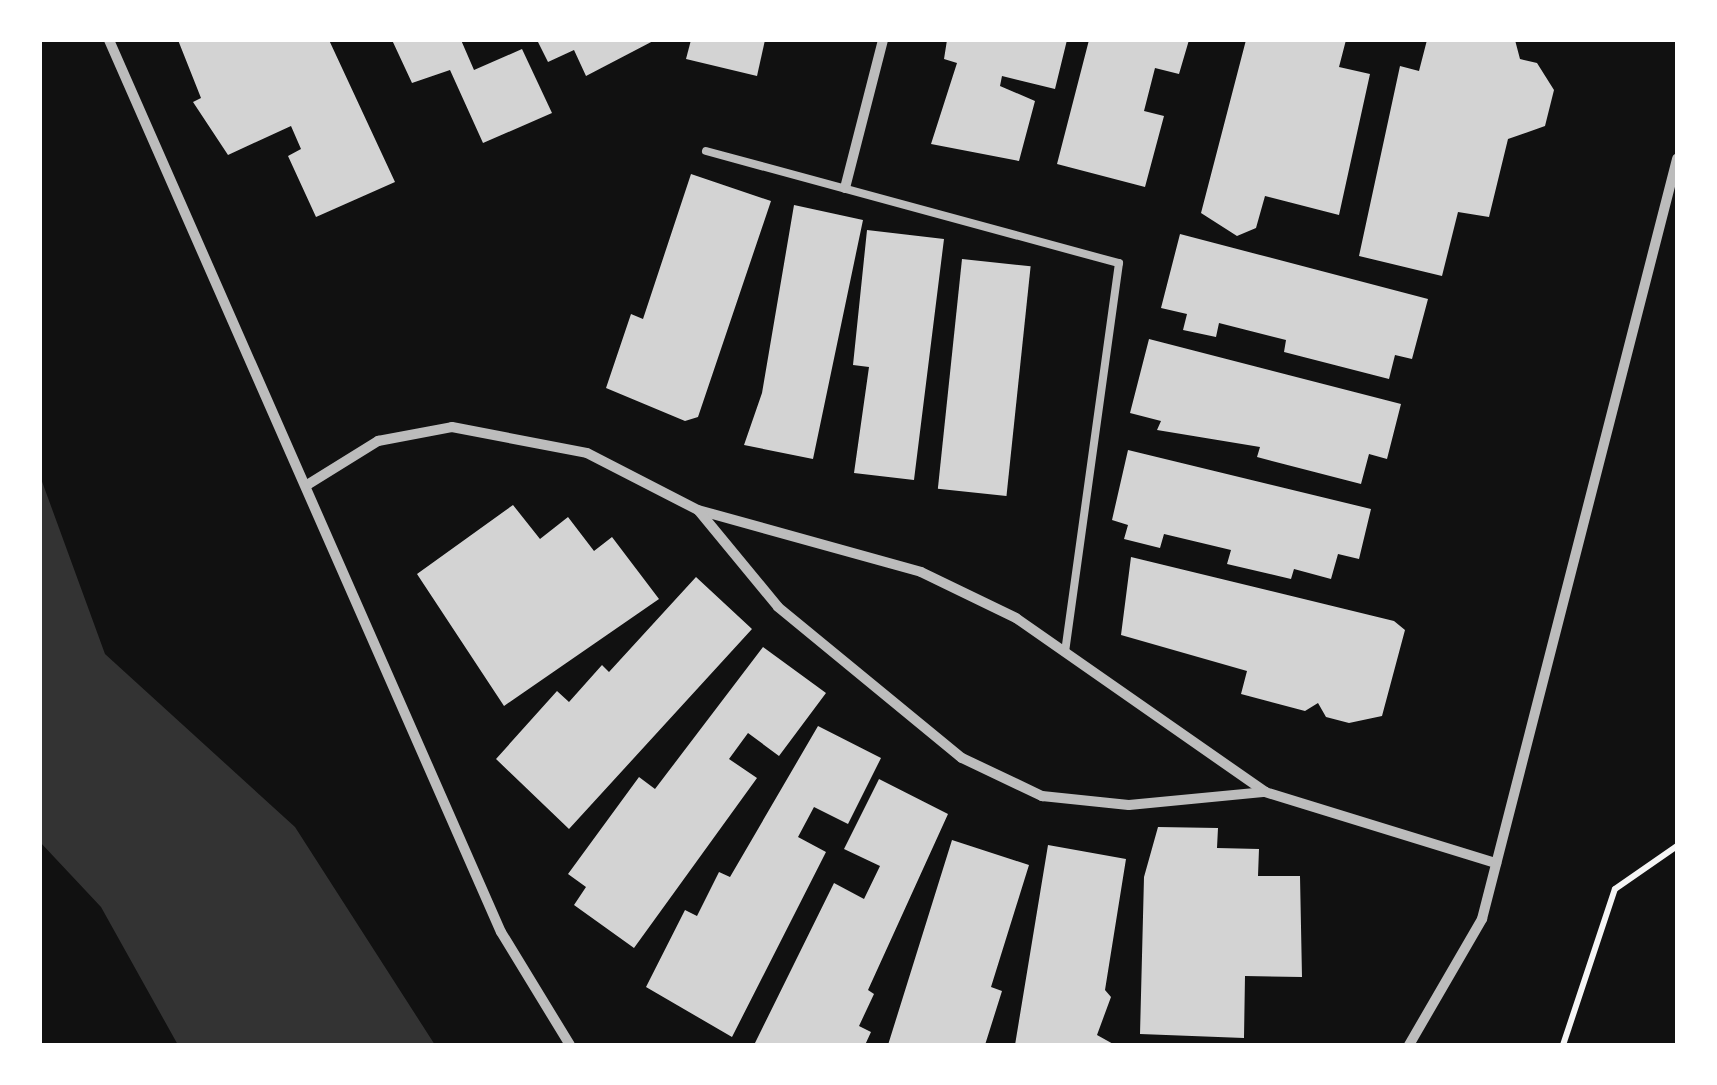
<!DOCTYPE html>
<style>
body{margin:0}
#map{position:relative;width:1717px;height:1085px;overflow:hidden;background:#111;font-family:"Work Sans",sans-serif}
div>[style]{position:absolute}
.water>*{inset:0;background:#333}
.building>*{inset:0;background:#d3d3d3;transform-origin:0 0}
.path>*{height:6px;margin:-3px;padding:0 3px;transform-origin:3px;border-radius:3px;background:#f5f5f5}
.service>*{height:8px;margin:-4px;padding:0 4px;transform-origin:4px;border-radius:4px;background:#bcbcbc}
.minor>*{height:10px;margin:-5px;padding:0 5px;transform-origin:5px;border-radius:5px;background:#bcbcbc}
span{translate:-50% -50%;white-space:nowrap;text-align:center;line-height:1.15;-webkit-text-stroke:10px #fff;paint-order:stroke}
.frame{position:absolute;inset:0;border:42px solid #fff;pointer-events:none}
</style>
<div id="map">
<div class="water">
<div style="clip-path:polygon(40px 476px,105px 654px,295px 827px,435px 1045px,178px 1045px,101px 907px,40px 842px)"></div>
</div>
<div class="building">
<div style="clip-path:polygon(178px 40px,329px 40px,395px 182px,316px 217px,288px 156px,301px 149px,291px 126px,228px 155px,193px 102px,201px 98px)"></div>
<div style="clip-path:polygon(392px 40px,461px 40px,474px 70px,522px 49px,552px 113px,483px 143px,450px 70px,412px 83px)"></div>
<div style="clip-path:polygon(537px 40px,655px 40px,586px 76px,574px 50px,548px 62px)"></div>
<div style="clip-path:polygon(691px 40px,765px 40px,757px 76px,686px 59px)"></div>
<div style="clip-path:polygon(947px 40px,1067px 40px,1055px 89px,1002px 76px,1000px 86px,1035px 101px,1019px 161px,931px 144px,957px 63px,944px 59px)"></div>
<div style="clip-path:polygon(1089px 40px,1189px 40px,1179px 74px,1155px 68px,1144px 111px,1164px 116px,1145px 187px,1057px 164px)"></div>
<div style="clip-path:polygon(1246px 40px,1346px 40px,1339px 67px,1370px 74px,1339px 215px,1265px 196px,1256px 228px,1237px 236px,1201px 213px)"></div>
<div style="clip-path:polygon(1427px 40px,1515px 40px,1520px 59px,1537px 63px,1554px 90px,1545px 126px,1508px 139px,1489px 217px,1458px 212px,1442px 276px,1359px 256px,1400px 66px,1419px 71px)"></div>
<div style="clip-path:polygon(691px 174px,771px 201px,698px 417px,685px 421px,606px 388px,631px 314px,643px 319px)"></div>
<div style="clip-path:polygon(794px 205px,863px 220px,813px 459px,744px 445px,762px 393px)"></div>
<div style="clip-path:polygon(867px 230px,944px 239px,914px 480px,854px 473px,869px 367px,853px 365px)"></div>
<div style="clip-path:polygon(1180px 234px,1428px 299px,1412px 359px,1395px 355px,1389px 379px,1284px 352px,1286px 340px,1219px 323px,1216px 337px,1183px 330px,1187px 314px,1161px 308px)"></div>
<div style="left:962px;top:259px;width:69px;height:231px;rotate:6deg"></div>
<div style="clip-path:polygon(1149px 339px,1401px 404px,1387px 459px,1369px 454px,1361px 484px,1257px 457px,1260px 447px,1157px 430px,1161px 421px,1130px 413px)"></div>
<div style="clip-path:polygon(1128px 450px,1371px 509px,1359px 559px,1338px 554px,1331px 579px,1294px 569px,1291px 579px,1227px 564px,1231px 550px,1164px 534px,1160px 548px,1124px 539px,1128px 525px,1112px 520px)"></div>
<div style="clip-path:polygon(513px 505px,540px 539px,568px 517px,594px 551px,612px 537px,659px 599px,504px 706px,417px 574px)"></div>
<div style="clip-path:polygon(1131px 557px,1394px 621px,1405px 630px,1382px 716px,1349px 723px,1326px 717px,1318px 703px,1305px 711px,1241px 694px,1247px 671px,1121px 635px)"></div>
<div style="clip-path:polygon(696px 577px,752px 629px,569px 829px,496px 759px,557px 691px,569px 702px,602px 665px,609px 672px)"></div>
<div style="clip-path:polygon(763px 647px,826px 693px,779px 756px,748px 733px,729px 759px,757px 778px,634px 948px,574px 905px,586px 887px,568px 874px,639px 777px,655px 789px)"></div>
<div style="clip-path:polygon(818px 726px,881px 758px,848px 824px,814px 807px,798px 837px,826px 852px,732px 1037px,646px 987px,685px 910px,697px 916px,719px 872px,730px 877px)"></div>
<div style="clip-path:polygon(879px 779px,948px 814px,868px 990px,874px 994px,859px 1026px,871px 1032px,865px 1045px,754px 1045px,834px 883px,864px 899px,880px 866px,844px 849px)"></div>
<div style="clip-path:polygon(1158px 827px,1218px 828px,1217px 848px,1259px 849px,1258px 876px,1300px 876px,1302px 977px,1245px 976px,1244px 1038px,1140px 1034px,1144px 877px)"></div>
<div style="clip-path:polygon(952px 840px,1029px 865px,991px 987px,1002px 991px,985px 1045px,888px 1045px)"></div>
<div style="clip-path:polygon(1048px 845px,1126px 859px,1105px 990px,1111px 997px,1097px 1035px,1115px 1045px,1015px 1045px)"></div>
</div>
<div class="path">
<div style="left:1563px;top:1045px;width:164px;rotate:-71.6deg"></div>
<div style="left:1615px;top:889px;width:75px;rotate:-34.7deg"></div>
</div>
<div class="service">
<div style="left:706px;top:151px;width:428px;rotate:15.2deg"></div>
<div style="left:1119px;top:263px;width:393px;rotate:97.9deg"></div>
</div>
<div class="minor">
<div style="left:109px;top:40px;width:974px;rotate:66.28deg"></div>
<div style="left:501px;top:932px;width:132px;rotate:58.6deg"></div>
<div style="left:845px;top:188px;width:153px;rotate:-75.6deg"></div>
<div style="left:307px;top:485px;width:84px;rotate:-31.8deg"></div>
<div style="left:378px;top:441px;width:75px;rotate:-10.7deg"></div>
<div style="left:452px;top:427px;width:137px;rotate:10.9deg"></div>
<div style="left:587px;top:453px;width:125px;rotate:27.2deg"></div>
<div style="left:698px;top:510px;width:231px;rotate:15.5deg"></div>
<div style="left:921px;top:572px;width:106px;rotate:25.8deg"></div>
<div style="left:1016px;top:618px;width:304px;rotate:34.9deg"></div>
<div style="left:1265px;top:792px;width:242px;rotate:17.1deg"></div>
<div style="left:699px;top:511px;width:124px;rotate:50.5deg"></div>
<div style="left:778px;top:607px;width:238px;rotate:39.4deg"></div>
<div style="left:962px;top:758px;width:89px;rotate:25.4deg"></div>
<div style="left:1042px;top:796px;width:87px;rotate:5.9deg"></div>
<div style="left:1129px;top:805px;width:137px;rotate:-5.5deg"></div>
<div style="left:1409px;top:1045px;width:146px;rotate:-59.9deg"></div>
<div style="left:1482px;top:919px;width:785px;rotate:-75.61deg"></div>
</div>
<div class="frame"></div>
</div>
